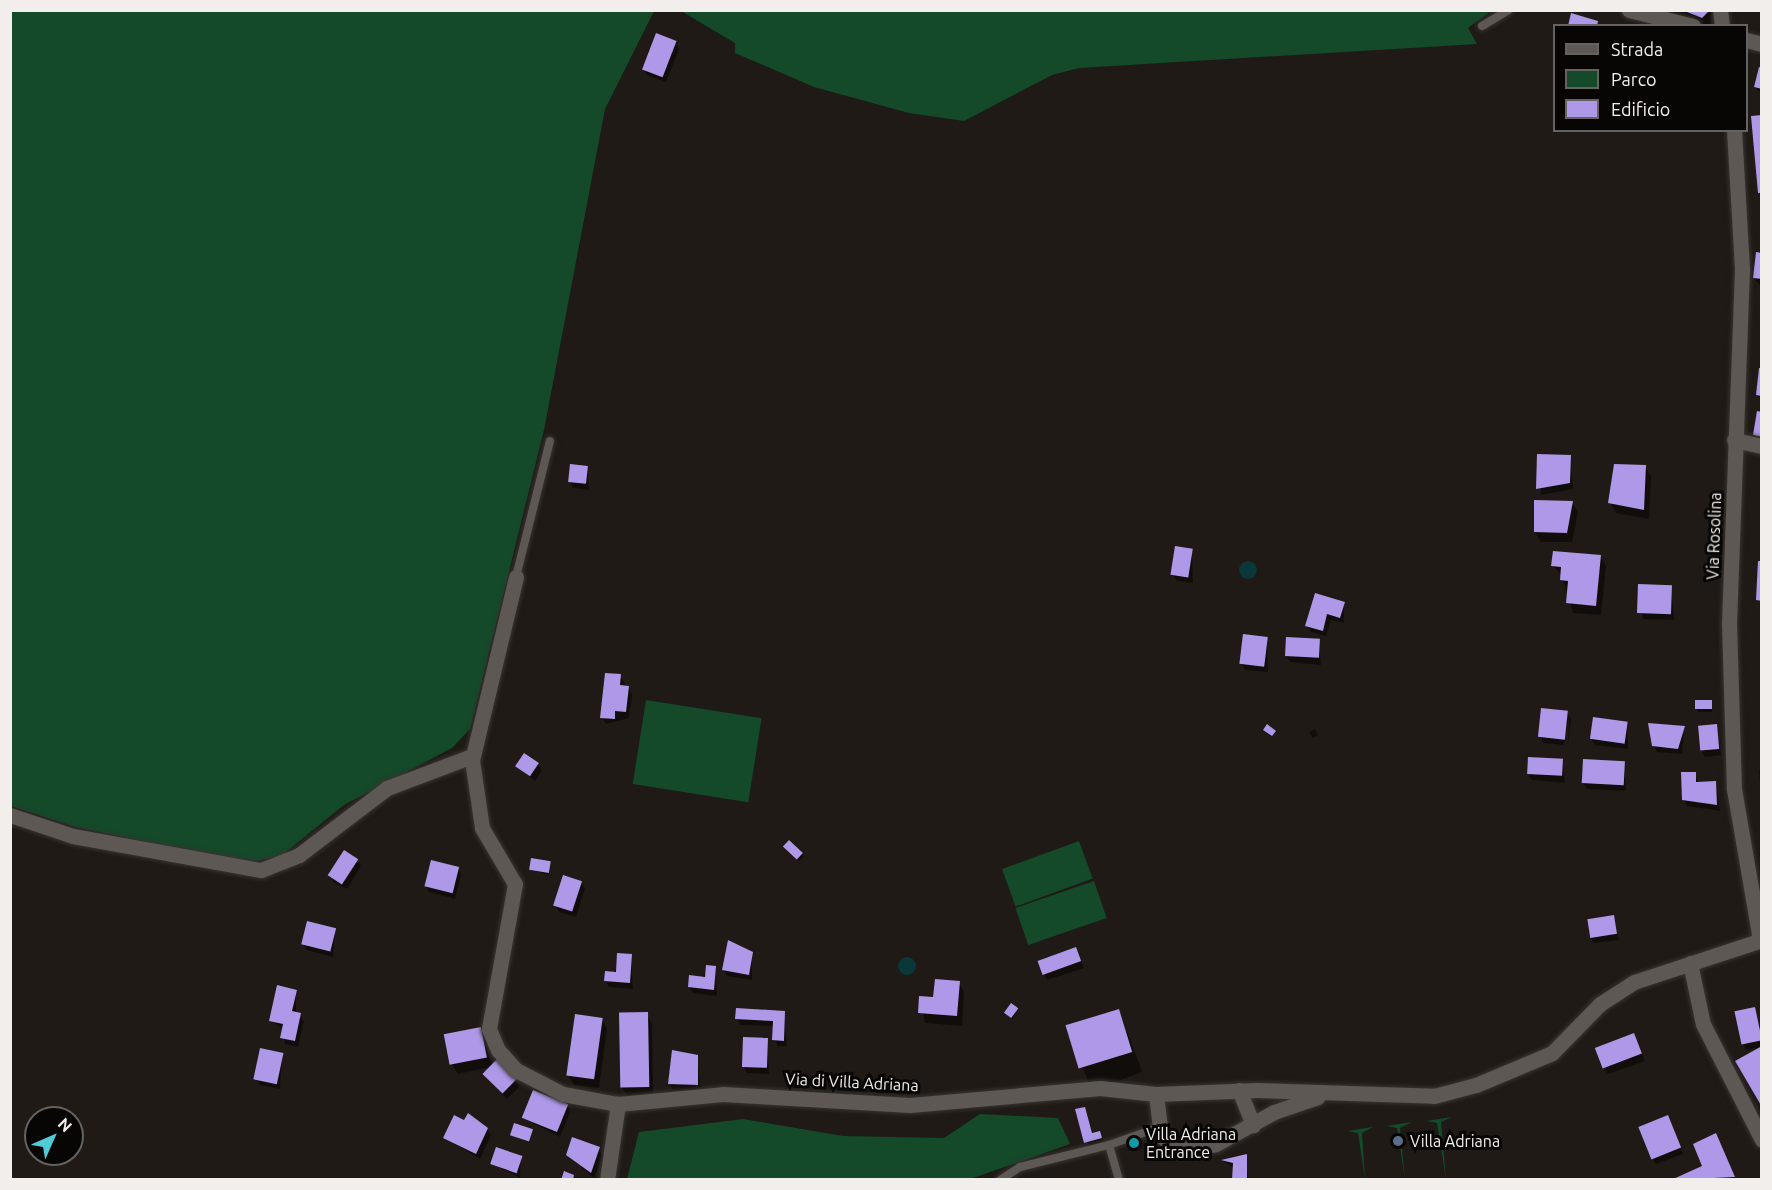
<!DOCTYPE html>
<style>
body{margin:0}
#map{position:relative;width:1772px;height:1190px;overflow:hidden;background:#1f1a16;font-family:Ubuntu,sans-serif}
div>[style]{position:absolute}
.green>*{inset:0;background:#144a2a;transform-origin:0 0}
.water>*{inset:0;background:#0a3738}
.round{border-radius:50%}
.shadow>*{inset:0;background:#0007;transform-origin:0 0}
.building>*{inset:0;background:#ae98e8;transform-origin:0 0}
.roads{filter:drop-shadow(0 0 2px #373431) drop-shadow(0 0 2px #373431)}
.lane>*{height:8px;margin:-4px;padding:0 4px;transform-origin:4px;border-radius:4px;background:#5e5854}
.street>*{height:15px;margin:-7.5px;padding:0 7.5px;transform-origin:7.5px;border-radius:7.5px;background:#5e5854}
.dots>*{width:16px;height:16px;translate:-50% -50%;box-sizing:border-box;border:3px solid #070605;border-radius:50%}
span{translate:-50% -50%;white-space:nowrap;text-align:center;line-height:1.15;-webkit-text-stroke:6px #070605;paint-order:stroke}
.street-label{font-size:16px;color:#f1eeeb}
.poi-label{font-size:16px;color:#f1eeeb}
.left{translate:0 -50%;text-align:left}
.frame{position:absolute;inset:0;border:12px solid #f1eeeb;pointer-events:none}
.legend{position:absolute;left:1553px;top:24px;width:195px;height:108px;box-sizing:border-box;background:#070605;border:2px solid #656361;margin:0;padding:8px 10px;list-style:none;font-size:18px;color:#f1eeeb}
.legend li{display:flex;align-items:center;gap:12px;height:30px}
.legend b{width:30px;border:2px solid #656361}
.north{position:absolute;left:24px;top:1106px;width:60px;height:60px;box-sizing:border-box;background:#070605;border:2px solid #656361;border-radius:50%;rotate:45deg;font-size:16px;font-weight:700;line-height:24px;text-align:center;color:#f1eeeb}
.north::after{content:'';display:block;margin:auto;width:21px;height:27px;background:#52cbd8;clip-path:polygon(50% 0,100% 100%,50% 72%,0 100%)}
</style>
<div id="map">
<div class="green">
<div style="clip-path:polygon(10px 11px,654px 11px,605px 109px,544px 430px,470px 729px,452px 748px,344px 805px,281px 856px,256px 861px,200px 853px,76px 827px,11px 806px)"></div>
<div style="clip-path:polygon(681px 11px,1491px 11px,1468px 28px,1477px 44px,1079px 68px,1052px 75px,964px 121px,909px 113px,814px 87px,735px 53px,735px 43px)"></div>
<div style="left:646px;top:700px;width:117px;height:85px;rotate:9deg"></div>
<div style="left:1079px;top:841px;width:40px;height:82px;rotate:70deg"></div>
<div style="left:1094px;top:881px;width:39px;height:83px;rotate:71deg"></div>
<div style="clip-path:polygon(980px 1114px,1058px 1118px,1070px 1144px,970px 1179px,627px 1179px,639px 1132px,743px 1119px,843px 1136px,944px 1138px)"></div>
<div style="clip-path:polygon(1452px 1117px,1441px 1122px,1446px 1179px,1437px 1123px,1426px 1121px)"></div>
<div style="clip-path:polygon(1412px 1122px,1400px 1128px,1405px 1179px,1397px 1128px,1386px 1126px)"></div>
<div style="clip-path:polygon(1373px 1127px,1362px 1133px,1365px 1179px,1358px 1133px,1347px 1131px)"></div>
</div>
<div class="water">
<div class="round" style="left:1239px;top:561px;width:18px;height:18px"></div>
<div class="round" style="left:898px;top:957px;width:18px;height:18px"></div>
</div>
<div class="shadow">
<div style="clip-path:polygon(1712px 10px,1710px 26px,1662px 10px)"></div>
<div style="clip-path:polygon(676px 42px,679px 49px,666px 82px,647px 75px,643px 68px)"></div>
<div style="clip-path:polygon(1762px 69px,1762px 94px,1755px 87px)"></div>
<div style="clip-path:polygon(1762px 254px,1762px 288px,1754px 278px)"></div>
<div style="clip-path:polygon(1539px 455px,1570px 457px,1573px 489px,1541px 495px)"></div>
<div style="clip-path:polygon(587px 467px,589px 490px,573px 488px,570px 482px)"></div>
<div style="clip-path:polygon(1645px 467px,1651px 476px,1649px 519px,1616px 513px,1610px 503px)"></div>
<div style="clip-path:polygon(1572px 503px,1578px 512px,1572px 542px,1541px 542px,1535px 532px)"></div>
<div style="clip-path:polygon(1192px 550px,1193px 583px,1177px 581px,1173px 575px)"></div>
<div style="clip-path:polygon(1600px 556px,1606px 566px,1601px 615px,1573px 613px,1562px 576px,1553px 566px)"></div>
<div style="clip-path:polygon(1640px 586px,1671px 586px,1674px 620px,1643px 619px)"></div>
<div style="clip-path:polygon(1344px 603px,1344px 623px,1331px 620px,1326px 636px,1311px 632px,1307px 625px)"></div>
<div style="clip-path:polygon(1267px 638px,1268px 672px,1245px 670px,1242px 664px)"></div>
<div style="clip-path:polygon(1319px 641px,1321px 665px,1290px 662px,1286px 656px)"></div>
<div style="clip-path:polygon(1760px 672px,1762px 672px,1762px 692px,1761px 690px)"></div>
<div style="clip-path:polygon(620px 676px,632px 694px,629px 718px,606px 724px,602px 717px)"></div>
<div style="clip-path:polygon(1711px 702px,1712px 712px,1698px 712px,1697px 709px)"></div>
<div style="clip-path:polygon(1567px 712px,1571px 719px,1568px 745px,1569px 716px,1564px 745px,1543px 743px,1540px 736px)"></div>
<div style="clip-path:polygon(1627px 723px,1628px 749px,1595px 745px,1591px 739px)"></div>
<div style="clip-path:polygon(1716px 726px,1721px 755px,1705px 757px,1701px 750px)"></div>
<div style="clip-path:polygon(1684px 727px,1682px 754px,1657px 752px,1654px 746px)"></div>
<div style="clip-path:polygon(1315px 729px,1318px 735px,1313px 738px,1309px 732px)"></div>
<div style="clip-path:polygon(1562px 761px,1565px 783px,1532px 780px,1528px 774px)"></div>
<div style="clip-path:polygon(1624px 763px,1626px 791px,1587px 789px,1583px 783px)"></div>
<div style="clip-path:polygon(538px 764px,542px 770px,535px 781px,517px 766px)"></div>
<div style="clip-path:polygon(1759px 770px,1762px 770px,1762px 786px,1760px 783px)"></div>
<div style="clip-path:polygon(1695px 773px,1699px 783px,1716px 783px,1720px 811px,1687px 806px,1684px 800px)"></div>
<div style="clip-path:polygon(790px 842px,804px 856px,799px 861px,787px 849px)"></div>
<div style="clip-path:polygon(357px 860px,361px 866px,347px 889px,334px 882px,331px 876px)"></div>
<div style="clip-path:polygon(550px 862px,550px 875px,531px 870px)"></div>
<div style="clip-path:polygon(458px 868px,461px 875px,455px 899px,429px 892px,426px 886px)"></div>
<div style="clip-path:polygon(581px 882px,585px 888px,576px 917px,559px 912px,555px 905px)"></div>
<div style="clip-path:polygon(1613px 917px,1619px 940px,1594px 943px,1590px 937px)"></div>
<div style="clip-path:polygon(335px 930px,333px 957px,307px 950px,303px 944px)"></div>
<div style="clip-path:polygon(1075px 949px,1084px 968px,1047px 980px,1044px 974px)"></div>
<div style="clip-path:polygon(752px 953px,752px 980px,727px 976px,724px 970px)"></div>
<div style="clip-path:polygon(631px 956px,633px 989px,609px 987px,605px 980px)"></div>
<div style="clip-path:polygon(715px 968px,717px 996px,693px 993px,689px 986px)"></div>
<div style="clip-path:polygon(959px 982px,964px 992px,962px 1026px,925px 1023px,920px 998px,935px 999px)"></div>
<div style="clip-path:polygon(296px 991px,296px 1014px,304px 1021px,298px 1047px,285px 1044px,283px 1029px,271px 1021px)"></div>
<div style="clip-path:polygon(1017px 1009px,1013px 1019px,1007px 1013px)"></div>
<div style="clip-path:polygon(1754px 1009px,1762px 1032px,1762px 1104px,1760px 1047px,1746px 1050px,1743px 1044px)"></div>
<div style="left:1119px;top:1011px;width:65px;height:54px;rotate:69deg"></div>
<div style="clip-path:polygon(784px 1012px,787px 1046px,777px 1046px,774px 1026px,740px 1025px,737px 1019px)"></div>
<div style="clip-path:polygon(647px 1014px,652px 1024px,653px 1096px,628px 1097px,622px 1087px)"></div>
<div style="clip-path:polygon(602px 1019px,607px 1029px,599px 1088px,574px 1085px,568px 1075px)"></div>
<div style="clip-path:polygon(480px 1028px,492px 1066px,497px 1061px,520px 1086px,507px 1099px,484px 1074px,491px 1067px,458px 1074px,452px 1064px)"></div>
<div style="clip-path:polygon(1634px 1035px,1645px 1061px,1608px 1074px,1604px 1068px)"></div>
<div style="clip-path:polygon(767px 1040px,769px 1074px,747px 1073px,744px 1067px)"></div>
<div style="clip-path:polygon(282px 1054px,280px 1089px,260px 1085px,256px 1079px)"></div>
<div style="clip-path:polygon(697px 1056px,701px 1091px,673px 1090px,670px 1084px)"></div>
<div style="clip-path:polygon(567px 1105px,570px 1112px,560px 1137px,523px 1118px)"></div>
<div style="clip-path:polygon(1084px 1109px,1093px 1135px,1100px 1133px,1105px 1144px,1089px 1149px,1076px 1111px)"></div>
<div style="clip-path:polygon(1671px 1123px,1683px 1154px,1656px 1164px,1652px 1158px)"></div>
<div style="clip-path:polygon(487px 1129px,491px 1135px,480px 1159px,445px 1138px)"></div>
<div style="clip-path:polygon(532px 1130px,530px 1143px,511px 1135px)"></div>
<div style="clip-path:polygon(1721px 1145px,1736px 1180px,1675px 1180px,1704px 1166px)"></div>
<div style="clip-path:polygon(599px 1149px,603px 1155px,594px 1178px,567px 1155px)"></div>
<div style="clip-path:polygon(1246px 1155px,1248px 1180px,1233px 1180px,1234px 1168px,1223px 1161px)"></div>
<div style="clip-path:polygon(521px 1157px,520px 1178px,493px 1164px)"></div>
</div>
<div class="building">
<div style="clip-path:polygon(1682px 10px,1710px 10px,1702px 18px)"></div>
<div style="clip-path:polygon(1571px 13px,1598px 21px,1597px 26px,1568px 26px)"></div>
<div style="left:656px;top:33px;width:22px;height:39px;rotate:21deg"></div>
<div style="clip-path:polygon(1759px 67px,1762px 68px,1762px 89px,1754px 87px)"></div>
<div style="clip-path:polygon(1762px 115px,1762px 193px,1758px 193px,1751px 116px)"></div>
<div style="clip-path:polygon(1756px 252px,1762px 253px,1762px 279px,1753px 278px)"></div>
<div style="clip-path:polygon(1759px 368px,1762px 368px,1762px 396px,1756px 395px)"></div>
<div style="clip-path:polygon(1757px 411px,1762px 412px,1762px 437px,1753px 435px)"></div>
<div style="clip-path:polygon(1537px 454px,1571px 455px,1570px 483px,1536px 489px)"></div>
<div style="left:570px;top:464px;width:18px;height:18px;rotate:6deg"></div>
<div style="clip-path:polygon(1614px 464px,1646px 465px,1644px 510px,1608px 503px)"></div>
<div style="clip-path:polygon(1534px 500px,1573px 501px,1567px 533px,1534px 532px)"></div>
<div style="left:1175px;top:546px;width:18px;height:29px;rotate:9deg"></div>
<div style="clip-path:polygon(1553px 551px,1601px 555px,1596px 606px,1566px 603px,1568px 581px,1560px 580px,1561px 567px,1551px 566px)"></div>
<div style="clip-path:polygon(1758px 561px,1762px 561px,1762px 601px,1756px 600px)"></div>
<div style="left:1638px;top:584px;width:34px;height:29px;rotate:2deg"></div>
<div style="clip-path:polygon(1315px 593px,1345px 602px,1340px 618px,1327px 614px,1323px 631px,1305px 626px)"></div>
<div style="left:1243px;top:634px;width:25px;height:30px;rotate:7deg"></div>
<div style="left:1286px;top:637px;width:34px;height:19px;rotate:3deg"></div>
<div style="clip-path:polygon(605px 673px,621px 674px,620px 685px,629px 686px,626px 712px,615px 711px,615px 719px,600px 718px)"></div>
<div style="left:1712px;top:700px;width:9px;height:17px;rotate:90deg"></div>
<div style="left:1541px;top:708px;width:27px;height:29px;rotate:6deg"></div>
<div style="left:1593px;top:717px;width:35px;height:22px;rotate:8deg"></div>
<div style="clip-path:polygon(1648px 723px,1685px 726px,1678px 749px,1652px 746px)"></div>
<div style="clip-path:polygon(1267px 724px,1276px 731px,1272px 736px,1263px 730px)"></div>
<div style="left:1717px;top:724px;width:25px;height:19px;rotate:85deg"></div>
<div style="left:524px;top:753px;width:18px;height:16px;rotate:34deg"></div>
<div style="left:1528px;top:757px;width:35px;height:17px;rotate:3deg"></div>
<div style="left:1583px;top:759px;width:42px;height:24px;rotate:3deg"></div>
<div style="clip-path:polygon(1681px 772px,1696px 772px,1696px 782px,1716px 781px,1717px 805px,1682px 800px)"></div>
<div style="left:789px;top:840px;width:19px;height:9px;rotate:43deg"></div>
<div style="left:344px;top:850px;width:17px;height:30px;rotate:33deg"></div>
<div style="left:531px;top:858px;width:20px;height:12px;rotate:9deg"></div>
<div style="left:431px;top:860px;width:29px;height:27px;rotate:14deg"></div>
<div style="left:563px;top:875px;width:20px;height:32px;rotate:18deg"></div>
<div style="left:1614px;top:915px;width:19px;height:27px;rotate:81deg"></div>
<div style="left:307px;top:921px;width:30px;height:24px;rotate:14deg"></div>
<div style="clip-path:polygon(728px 940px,753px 952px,749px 975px,722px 970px)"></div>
<div style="left:1076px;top:947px;width:15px;height:41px;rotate:70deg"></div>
<div style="clip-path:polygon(617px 953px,632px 954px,630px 983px,604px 981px,605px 971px,616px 972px)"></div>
<div style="clip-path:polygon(706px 965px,716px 966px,714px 990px,688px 987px,689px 975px,705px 977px)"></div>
<div style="clip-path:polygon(935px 979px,960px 981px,957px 1016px,918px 1013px,919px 996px,933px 997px)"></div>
<div style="clip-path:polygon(277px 985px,297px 990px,292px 1011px,301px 1013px,295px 1041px,280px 1038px,283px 1024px,269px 1021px)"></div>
<div style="left:1011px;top:1003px;width:9px;height:12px;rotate:36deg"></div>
<div style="left:1755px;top:1007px;width:34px;height:21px;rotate:78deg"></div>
<div style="clip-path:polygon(736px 1008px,785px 1011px,784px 1041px,772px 1040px,773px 1021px,735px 1019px)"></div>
<div style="left:1119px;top:1009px;width:45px;height:56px;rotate:73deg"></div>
<div style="left:648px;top:1012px;width:75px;height:29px;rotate:89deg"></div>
<div style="left:575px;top:1014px;width:28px;height:62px;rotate:8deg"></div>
<div style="left:481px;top:1027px;width:31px;height:38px;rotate:79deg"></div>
<div style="left:1634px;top:1033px;width:22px;height:42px;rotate:69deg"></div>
<div style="left:743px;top:1037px;width:25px;height:30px;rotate:2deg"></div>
<div style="clip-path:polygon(1762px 1046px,1762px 1107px,1735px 1061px)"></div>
<div style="left:260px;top:1048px;width:24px;height:32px;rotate:12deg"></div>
<div style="clip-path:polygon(672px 1050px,698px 1055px,698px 1085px,668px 1084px)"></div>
<div style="left:497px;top:1059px;width:28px;height:21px;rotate:44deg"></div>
<div style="left:533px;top:1090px;width:38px;height:30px;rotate:22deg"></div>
<div style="clip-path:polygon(1085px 1107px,1092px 1133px,1100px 1131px,1102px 1138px,1084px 1143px,1075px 1109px)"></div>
<div style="clip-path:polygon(468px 1113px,488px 1128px,476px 1154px,443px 1138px,454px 1115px,464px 1120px)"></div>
<div style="left:1668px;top:1115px;width:35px;height:32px;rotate:68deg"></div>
<div style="left:514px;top:1123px;width:20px;height:13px;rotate:18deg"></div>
<div style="clip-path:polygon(1716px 1133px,1735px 1177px,1671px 1180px,1702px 1166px,1693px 1144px)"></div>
<div style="clip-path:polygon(572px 1137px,600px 1147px,591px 1173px,566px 1155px)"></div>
<div style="left:496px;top:1147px;width:28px;height:18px;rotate:19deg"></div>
<div style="clip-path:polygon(1247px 1154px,1247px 1180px,1232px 1180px,1233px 1163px,1221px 1160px)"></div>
<div style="clip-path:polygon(564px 1171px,574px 1175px,573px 1180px,561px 1180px)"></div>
</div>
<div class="roads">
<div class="lane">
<div style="left:1482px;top:26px;width:31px;rotate:-31deg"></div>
<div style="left:516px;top:577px;width:140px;rotate:-76deg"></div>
<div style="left:1109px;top:1145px;width:54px;rotate:-19.4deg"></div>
<div style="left:1000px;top:1180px;width:24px;rotate:-33deg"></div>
<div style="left:1020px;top:1167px;width:92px;rotate:-13.9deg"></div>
<div style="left:1109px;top:1145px;width:36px;rotate:74deg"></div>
</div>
<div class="street">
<div style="left:1629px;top:10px;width:66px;rotate:14deg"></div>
<div style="left:1720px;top:10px;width:16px;rotate:83deg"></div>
<div style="left:1746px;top:40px;width:16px;rotate:14deg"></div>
<div style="left:1734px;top:130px;width:139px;rotate:86.7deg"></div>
<div style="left:1742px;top:269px;width:353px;rotate:92.1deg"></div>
<div style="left:1729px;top:622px;width:167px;rotate:88.3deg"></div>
<div style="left:1734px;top:789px;width:153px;rotate:80.2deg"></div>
<div style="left:1734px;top:440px;width:29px;rotate:12deg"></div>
<div style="left:516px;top:577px;width:188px;rotate:103.5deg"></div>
<div style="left:472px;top:760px;width:69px;rotate:81.6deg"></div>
<div style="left:482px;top:828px;width:65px;rotate:59.5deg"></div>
<div style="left:515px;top:884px;width:147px;rotate:100.2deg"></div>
<div style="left:489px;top:1029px;width:23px;rotate:67deg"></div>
<div style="left:498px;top:1050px;width:27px;rotate:48deg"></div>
<div style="left:516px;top:1070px;width:53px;rotate:27.1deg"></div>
<div style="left:563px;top:1094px;width:56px;rotate:10.3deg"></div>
<div style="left:618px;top:1104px;width:105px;rotate:-5.4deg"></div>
<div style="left:723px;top:1094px;width:187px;rotate:3.4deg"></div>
<div style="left:910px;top:1105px;width:191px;rotate:-5.1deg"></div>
<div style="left:1100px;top:1088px;width:56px;rotate:6.1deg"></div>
<div style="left:1156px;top:1094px;width:101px;rotate:-2.3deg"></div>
<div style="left:1257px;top:1090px;width:177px;rotate:1.9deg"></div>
<div style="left:1434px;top:1096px;width:43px;rotate:-14.7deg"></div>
<div style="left:1476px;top:1085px;width:82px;rotate:-22.8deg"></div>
<div style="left:1552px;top:1053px;width:69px;rotate:-45.6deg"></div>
<div style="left:1600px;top:1004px;width:40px;rotate:-32.9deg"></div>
<div style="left:1634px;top:982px;width:135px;rotate:-18.2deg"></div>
<div style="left:10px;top:815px;width:66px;rotate:18.4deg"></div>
<div style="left:73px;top:836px;width:191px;rotate:10.3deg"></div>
<div style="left:261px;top:870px;width:41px;rotate:-21.5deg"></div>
<div style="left:299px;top:855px;width:111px;rotate:-37.3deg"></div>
<div style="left:387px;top:788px;width:91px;rotate:-20.6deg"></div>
<div style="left:1690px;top:963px;width:62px;rotate:78deg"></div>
<div style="left:1703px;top:1024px;width:130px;rotate:63deg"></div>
<div style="left:1239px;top:1090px;width:38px;rotate:68deg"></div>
<div style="left:1156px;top:1094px;width:42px;rotate:83.2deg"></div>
<div style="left:1161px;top:1136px;width:24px;rotate:36deg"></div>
<div style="left:1180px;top:1150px;width:36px;rotate:-9deg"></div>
<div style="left:1216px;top:1144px;width:66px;rotate:-28.9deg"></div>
<div style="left:1274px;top:1112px;width:46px;rotate:-18.8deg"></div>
<div style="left:607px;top:1180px;width:77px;rotate:-81.8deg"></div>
</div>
</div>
<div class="dots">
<div style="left:1398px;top:1141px;background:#5c6f8a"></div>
<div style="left:1134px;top:1143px;background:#0f9aa8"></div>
</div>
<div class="street-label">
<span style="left:1714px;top:536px;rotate:-88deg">Via Rosolina</span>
<span style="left:852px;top:1082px;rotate:3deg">Via di Villa Adriana</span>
</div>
<div class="poi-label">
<span class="left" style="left:1146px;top:1143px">Villa Adriana<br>Entrance</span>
<span class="left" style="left:1410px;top:1141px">Villa Adriana</span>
</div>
<div class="frame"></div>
<ul class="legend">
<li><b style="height:8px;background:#5e5854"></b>Strada</li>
<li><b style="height:16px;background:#144a2a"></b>Parco</li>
<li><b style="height:16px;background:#ae98e8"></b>Edificio</li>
</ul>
<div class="north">N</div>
</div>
